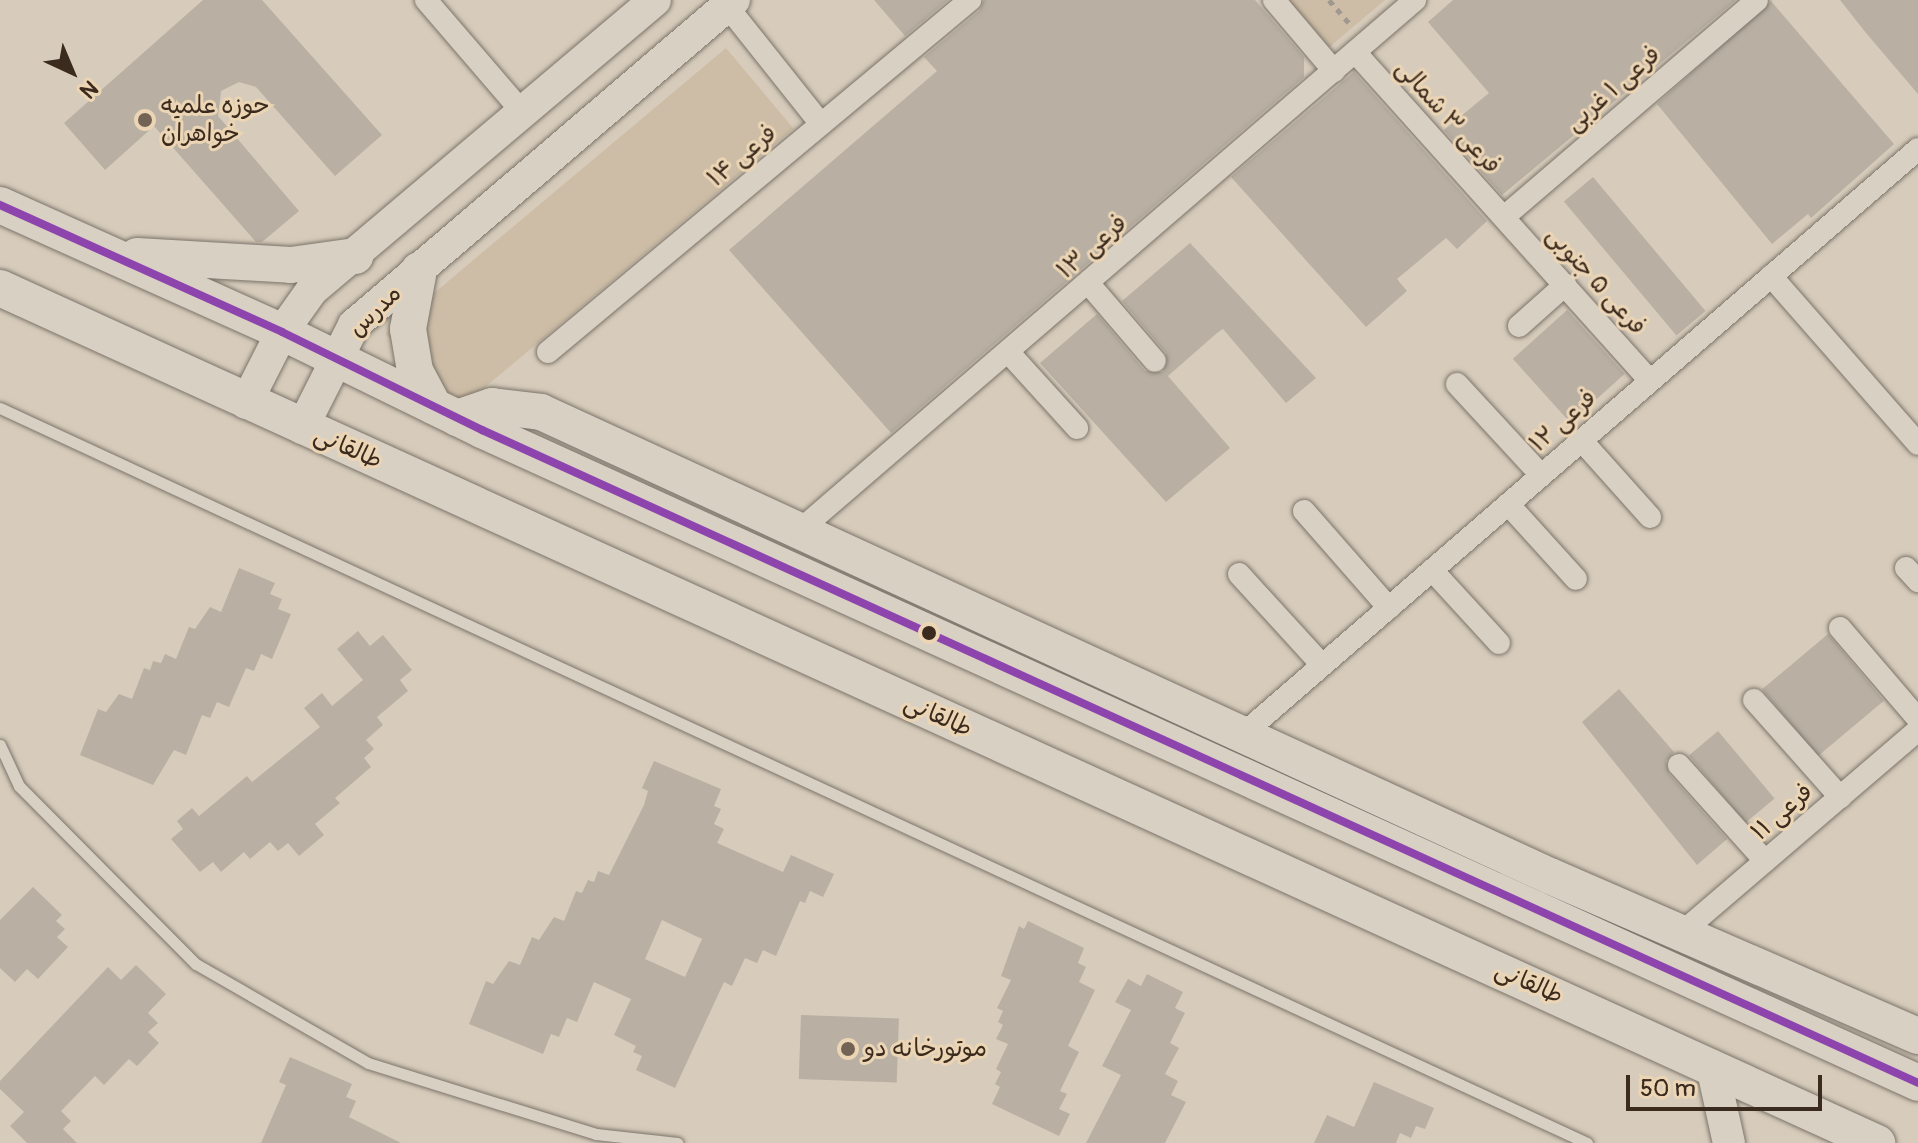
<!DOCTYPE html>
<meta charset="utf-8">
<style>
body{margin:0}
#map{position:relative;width:1918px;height:1143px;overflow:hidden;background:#d7ccbb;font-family:Pangolin,"Playpen Sans Arabic",sans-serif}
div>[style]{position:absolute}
.green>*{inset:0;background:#cdbda6;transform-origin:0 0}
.building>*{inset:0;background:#b9b0a3;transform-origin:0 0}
.path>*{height:5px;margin-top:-2.5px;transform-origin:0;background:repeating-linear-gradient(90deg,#a0988f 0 6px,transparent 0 12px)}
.roads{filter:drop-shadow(0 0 2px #7c746a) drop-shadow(0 0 2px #7c746a)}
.lane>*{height:11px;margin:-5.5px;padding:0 5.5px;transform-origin:5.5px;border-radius:5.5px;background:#d9d0c4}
.street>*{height:22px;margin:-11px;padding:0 11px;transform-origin:11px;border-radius:11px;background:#d9d0c4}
.secondary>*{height:32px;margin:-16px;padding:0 16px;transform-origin:16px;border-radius:16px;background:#d9d0c4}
.primary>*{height:36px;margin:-18px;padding:0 18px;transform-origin:18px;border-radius:18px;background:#d9d0c4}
.bus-1>*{height:8px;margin:-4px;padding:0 4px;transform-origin:4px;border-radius:4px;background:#8e44ad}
.dots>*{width:22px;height:22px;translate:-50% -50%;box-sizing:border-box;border:4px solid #ebd5b4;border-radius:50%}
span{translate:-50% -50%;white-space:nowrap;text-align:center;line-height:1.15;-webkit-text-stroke:6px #ebd5b4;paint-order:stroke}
.street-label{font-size:24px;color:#3b2a1e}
.poi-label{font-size:24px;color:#3b2a1e}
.left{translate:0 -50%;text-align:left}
.north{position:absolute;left:32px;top:32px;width:80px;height:80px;-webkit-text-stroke:6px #ebd5b4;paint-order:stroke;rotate:136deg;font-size:22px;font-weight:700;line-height:32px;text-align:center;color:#3b2a1e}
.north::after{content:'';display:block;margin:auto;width:28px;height:36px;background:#3b2a1e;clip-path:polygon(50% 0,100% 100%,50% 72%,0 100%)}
.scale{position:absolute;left:1626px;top:1075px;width:196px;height:36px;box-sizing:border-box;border:4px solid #3b2a1e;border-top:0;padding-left:10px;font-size:24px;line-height:28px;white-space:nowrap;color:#3b2a1e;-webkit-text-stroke:6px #ebd5b4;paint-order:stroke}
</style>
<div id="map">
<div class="green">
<div style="clip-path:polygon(1274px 0,1385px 0,1320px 55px)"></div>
<div style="left:726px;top:48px;width:105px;height:444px;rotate:50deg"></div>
</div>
<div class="building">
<div style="clip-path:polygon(203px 0,262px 0,382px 135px,335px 176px,256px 87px,239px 82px,221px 91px,218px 116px,299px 211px,262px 242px,256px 242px,154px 126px,105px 170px,64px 123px)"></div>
<div style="clip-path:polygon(874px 0,948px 0,905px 36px)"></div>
<div style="clip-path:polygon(984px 0,1255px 0,1304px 57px,1304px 77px,891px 433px,729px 250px,937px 71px,924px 57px,979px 11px)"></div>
<div style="clip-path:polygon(1453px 0,1736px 0,1502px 195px,1444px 130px,1489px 93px,1428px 22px)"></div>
<div style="clip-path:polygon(1840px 0,1918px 0,1918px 94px,1866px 33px)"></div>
<div style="clip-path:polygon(1771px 1px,1894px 144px,1811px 218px,1808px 214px,1772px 244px,1657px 104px)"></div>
<div style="clip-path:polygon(1354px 72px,1487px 221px,1457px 249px,1446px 238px,1397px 279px,1407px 291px,1366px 327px,1231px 177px)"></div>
<div style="left:1593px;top:177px;width:175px;height:38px;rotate:50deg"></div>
<div style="clip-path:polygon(1190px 243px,1316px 378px,1286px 403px,1223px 329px,1217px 333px,1168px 376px,1230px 448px,1166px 502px,1040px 363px,1097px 314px,1145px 371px,1163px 372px,1166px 353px,1122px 301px)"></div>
<div style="left:1567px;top:310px;width:86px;height:73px;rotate:48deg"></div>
<div style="clip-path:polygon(239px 568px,275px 583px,270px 594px,282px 599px,278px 609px,291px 614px,272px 659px,261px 654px,254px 671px,246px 668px,229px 707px,217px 702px,210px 718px,202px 715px,186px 755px,174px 750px,153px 785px,80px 755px,98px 709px,106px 712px,119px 694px,132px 699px,144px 668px,150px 670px,153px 661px,161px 663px,165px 654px,176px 659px,189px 627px,195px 629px,210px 607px,221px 612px)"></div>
<div style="clip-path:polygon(358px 631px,370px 646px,383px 635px,412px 670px,400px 680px,408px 691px,377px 717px,383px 725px,366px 740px,374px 749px,364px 758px,371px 767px,335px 798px,340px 803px,315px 824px,324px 835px,299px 856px,288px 843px,278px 851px,270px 842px,250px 859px,244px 852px,221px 872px,213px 862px,200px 872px,171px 839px,183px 829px,177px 821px,192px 808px,199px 816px,247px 776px,252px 782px,320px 727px,304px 708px,322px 693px,332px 706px,363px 680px,337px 649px)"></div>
<div style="left:1828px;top:634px;width:87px;height:86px;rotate:50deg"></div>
<div style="clip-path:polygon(1619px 689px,1674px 752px,1666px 761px,1669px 774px,1727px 839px,1697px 865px,1582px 722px)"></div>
<div style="left:1718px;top:731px;width:88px;height:38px;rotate:50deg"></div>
<div style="clip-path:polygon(evenodd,654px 761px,721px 789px,714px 806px,721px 809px,714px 824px,724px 829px,717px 843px,783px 872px,791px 855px,834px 874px,823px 897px,810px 891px,805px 903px,800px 901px,776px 956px,763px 950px,757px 963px,745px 958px,732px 986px,724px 982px,675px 1088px,636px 1070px,642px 1056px,633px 1052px,636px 1046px,614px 1035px,631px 999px,594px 982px,577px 1022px,567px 1018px,559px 1037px,551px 1034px,543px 1054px,469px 1024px,486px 981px,493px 984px,509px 961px,520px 965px,532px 937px,539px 940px,554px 917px,564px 921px,576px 891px,582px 893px,588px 880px,594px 882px,598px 871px,609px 875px,644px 805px,648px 791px,642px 788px,654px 761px,662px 920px,702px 939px,685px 977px,645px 959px,662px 920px)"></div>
<div style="clip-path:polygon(33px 887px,62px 915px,56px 921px,65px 929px,57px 937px,68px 947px,38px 979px,27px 969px,15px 982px,0 968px,0 920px)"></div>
<div style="clip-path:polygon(1028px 921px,1084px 948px,1078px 963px,1086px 967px,1079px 982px,1095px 990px,1068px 1046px,1079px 1052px,1060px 1091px,1067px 1094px,1059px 1109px,1070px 1114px,1059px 1136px,992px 1104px,1000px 1087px,995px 1084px,1001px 1072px,996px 1069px,1008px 1044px,996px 1039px,1003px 1025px,998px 1022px,1003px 1011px,997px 1008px,1011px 980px,1001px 976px,1019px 926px,1024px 929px)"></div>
<div style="clip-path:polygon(136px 965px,166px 994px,148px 1013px,158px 1023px,148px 1032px,159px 1043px,137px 1066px,129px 1059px,104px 1085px,95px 1076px,61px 1111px,71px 1121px,63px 1129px,77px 1143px,27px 1143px,10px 1126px,24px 1112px,0 1089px,0 1081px,108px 967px,121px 980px)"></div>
<div style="clip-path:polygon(1147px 974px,1183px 992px,1175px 1008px,1185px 1013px,1170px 1043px,1179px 1048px,1165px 1074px,1178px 1081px,1171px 1095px,1186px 1102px,1165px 1143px,1086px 1143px,1121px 1075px,1102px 1066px,1131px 1010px,1115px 1002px,1128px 979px,1141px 986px)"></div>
<div style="left:801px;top:1015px;width:98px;height:64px;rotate:2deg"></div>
<div style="clip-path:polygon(290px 1057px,352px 1084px,346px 1097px,356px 1101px,349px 1117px,401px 1143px,261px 1143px,286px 1085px,279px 1082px)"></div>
<div style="clip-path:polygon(1374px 1082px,1434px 1108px,1425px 1129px,1416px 1126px,1411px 1138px,1400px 1133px,1396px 1143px,1314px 1143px,1327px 1115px,1354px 1127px)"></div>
</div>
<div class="path">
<div style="left:1329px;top:0;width:35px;rotate:49deg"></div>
</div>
<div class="roads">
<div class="lane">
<div style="left:0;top:408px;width:1749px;rotate:24.85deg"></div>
<div style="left:0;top:745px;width:45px;rotate:65.1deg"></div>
<div style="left:19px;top:786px;width:251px;rotate:45.2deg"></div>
<div style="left:196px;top:964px;width:198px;rotate:29.9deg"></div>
<div style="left:368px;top:1063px;width:239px;rotate:17.3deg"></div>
<div style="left:596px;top:1134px;width:82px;rotate:6.3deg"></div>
</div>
<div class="street">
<div style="left:426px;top:0;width:150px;rotate:49.3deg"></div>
<div style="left:1274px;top:0;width:93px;rotate:49.8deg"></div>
<div style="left:727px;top:6px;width:151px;rotate:51.5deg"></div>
<div style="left:1355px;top:52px;width:439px;rotate:48.1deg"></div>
<div style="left:1504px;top:217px;width:333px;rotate:-40.6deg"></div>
<div style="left:1771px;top:276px;width:223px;rotate:48.8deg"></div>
<div style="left:1089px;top:284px;width:101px;rotate:49.4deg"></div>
<div style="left:1519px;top:326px;width:62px;rotate:-41.7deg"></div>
<div style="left:548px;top:352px;width:550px;rotate:-39.83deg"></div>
<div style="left:1010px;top:354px;width:100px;rotate:47.8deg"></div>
<div style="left:1457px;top:384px;width:124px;rotate:47.3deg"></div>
<div style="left:1582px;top:441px;width:102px;rotate:48.2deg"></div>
<div style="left:1508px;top:504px;width:101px;rotate:47.8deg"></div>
<div style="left:1304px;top:511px;width:129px;rotate:48.8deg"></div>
<div style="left:800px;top:530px;width:812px;rotate:-40.75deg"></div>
<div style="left:1906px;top:568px;width:18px;rotate:47deg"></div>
<div style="left:1432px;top:570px;width:99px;rotate:47.5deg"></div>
<div style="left:1239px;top:574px;width:123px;rotate:47.6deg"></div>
<div style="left:1840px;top:628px;width:120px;rotate:49.4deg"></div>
<div style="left:1754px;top:700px;width:130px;rotate:48.4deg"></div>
<div style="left:1243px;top:734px;width:893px;rotate:-40.91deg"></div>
<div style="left:1679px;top:765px;width:129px;rotate:48.1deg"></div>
<div style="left:1680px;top:934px;width:313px;rotate:-40.6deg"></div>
</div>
<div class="secondary">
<div style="left:246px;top:403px;width:80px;rotate:-63.1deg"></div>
<div style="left:282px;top:332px;width:52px;rotate:-54.5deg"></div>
<div style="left:312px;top:290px;width:449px;rotate:-40.2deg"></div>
<div style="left:302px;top:428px;width:115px;rotate:-63.2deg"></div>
<div style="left:354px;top:325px;width:500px;rotate:-40.54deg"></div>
<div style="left:1712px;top:1066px;width:79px;rotate:77.6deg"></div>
</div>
<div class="primary">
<div style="left:0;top:205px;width:309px;rotate:24.2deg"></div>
<div style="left:282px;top:332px;width:223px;rotate:26.1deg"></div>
<div style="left:482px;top:430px;width:1577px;rotate:24.45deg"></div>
<div style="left:137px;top:256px;width:154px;rotate:3.3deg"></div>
<div style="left:291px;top:265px;width:65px;rotate:-8deg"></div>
<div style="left:419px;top:270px;width:60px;rotate:100.6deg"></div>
<div style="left:408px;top:329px;width:43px;rotate:80.5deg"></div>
<div style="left:415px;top:371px;width:40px;rotate:62deg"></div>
<div style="left:0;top:288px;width:2063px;rotate:24.49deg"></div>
<div style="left:457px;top:418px;width:37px;rotate:-19deg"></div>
<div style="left:492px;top:406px;width:49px;rotate:7deg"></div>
<div style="left:541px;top:412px;width:1111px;rotate:24.7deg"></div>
<div style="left:1550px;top:876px;width:401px;rotate:23.5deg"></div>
</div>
</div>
<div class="bus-1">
<div style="left:0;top:205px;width:309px;rotate:24.2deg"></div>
<div style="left:282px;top:332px;width:223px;rotate:26.1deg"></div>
<div style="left:482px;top:430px;width:1577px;rotate:24.45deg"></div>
</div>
<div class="dots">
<div style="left:145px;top:120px;background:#726355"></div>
<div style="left:929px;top:633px;background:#3b2a1e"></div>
<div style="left:848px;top:1049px;background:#726355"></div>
</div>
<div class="street-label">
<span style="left:1613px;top:89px;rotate:-41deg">فرعی ۱ غربی</span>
<span style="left:1448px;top:117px;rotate:48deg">فرعی ۳ شمالی</span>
<span style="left:742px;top:156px;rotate:-40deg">فرعی ۱۴</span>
<span style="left:1092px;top:247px;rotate:-41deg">فرعی ۱۳</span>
<span style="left:1596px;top:281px;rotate:48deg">فرعی ۵ جنوبی</span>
<span style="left:375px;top:311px;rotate:-44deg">مدرس</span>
<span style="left:1563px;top:421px;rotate:-42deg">فرعی ۱۲</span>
<span style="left:348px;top:448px;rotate:24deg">طالقانی</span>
<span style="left:938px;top:716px;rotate:24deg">طالقانی</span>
<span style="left:1782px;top:812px;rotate:-41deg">فرعی ۱۱</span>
<span style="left:1529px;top:983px;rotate:24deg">طالقانی</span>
</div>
<div class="poi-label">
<span class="left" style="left:161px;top:120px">حوزه علمیه<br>خواهران</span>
<span class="left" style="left:864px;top:1049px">موتورخانه دو</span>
</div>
<div class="north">N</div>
<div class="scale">50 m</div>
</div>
